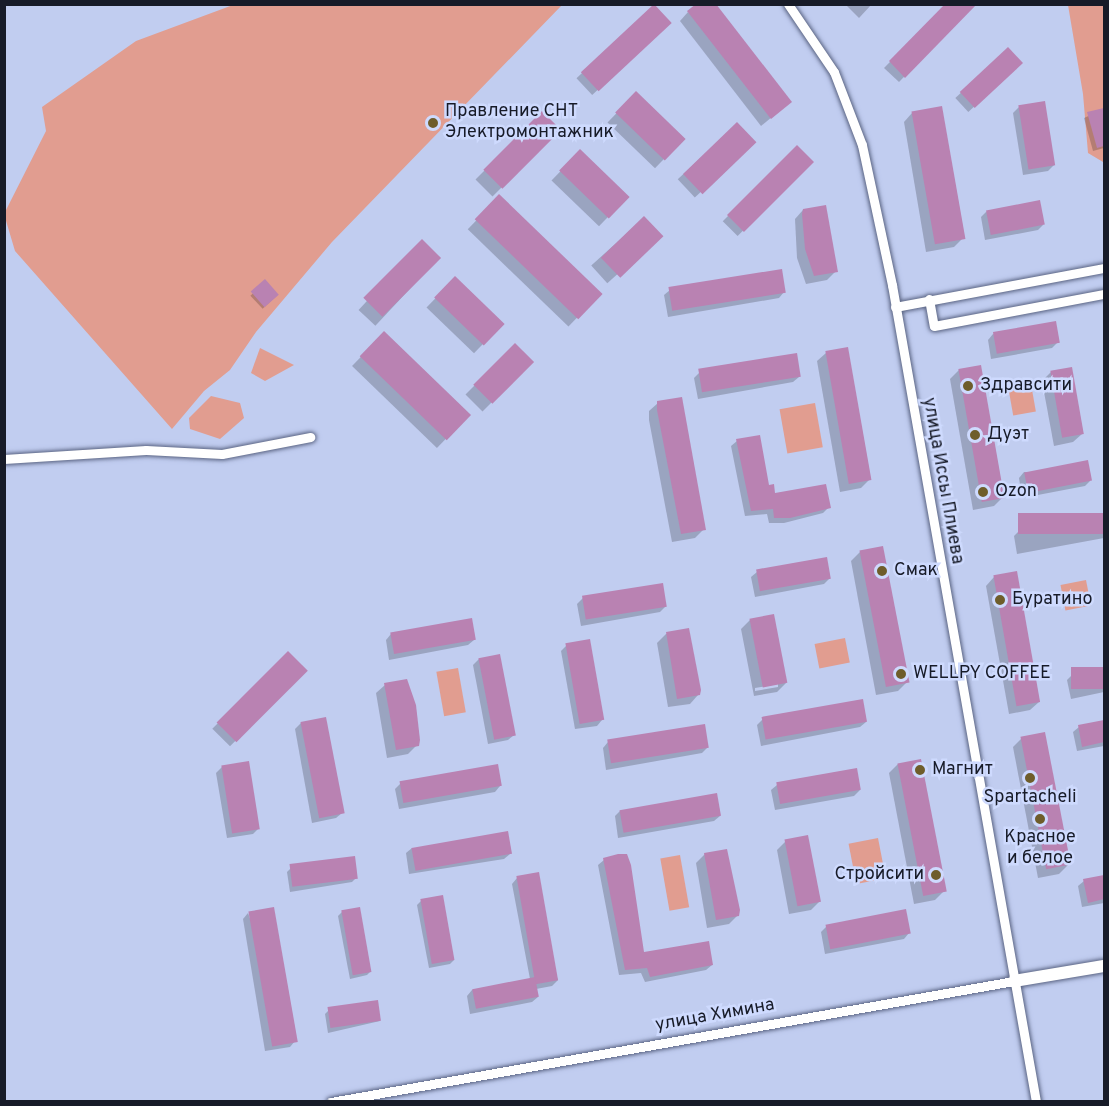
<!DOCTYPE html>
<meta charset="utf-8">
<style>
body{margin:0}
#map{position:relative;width:1109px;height:1106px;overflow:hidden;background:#c1cdf0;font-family:Overpass,sans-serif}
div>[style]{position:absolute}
.green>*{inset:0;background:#e19d90;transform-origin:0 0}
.shadow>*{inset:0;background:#0003;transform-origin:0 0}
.building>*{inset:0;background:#b982b2;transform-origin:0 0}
.roads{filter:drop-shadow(0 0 2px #5a6483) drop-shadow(0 0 2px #5a6483)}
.minor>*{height:9px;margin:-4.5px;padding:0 4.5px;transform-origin:4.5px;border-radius:4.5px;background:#fff}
.tertiary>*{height:12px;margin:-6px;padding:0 6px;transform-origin:6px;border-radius:6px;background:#fff}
.dots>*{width:16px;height:16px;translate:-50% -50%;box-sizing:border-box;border:3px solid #cedafe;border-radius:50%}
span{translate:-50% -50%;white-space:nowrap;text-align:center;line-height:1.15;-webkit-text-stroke:5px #cedafe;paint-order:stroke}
.poi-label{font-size:18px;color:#171b28}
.left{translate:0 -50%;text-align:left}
.right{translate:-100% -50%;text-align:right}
.street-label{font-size:18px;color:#171b28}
.frame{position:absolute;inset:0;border:6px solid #171b28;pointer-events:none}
</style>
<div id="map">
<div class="green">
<div style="clip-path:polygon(233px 5px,562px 5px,332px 242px,256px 332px,230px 370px,204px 391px,172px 429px,15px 251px,4px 214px,46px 131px,42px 107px,136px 41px)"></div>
<div style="clip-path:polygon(1068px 5px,1104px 5px,1103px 162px,1088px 153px,1083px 94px)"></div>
<div style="clip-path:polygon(260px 348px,294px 365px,265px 381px,251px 373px)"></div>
<div style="left:1031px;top:384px;width:28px;height:23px;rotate:80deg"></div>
<div style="clip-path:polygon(211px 396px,240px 403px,244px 418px,220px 439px,190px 429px,189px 418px)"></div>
<div style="left:815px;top:403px;width:45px;height:36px;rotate:80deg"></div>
<div style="left:1086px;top:580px;width:26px;height:26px;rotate:79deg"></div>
<div style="left:845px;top:638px;width:25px;height:31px;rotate:79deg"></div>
<div style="left:458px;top:668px;width:45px;height:22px;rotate:80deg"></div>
<div style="left:878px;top:838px;width:41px;height:30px;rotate:79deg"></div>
<div style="left:680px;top:855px;width:53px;height:20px;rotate:80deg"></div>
</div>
<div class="shadow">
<div style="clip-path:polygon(845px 4px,872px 4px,859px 18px)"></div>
<div style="clip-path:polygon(947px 4px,975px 4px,899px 82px,884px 68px)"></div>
<div style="left:654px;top:6px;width:23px;height:106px;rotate:47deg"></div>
<div style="clip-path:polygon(688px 12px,790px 102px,761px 126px,680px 21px)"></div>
<div style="left:1008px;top:49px;width:19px;height:72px;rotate:47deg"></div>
<div style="left:636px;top:93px;width:66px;height:41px;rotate:44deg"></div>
<div style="clip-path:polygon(1019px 107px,1054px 165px,1048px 171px,1023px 175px,1013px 113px)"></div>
<div style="clip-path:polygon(1104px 109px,1104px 148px,1093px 151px,1084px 118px)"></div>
<div style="left:542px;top:113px;width:24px;height:94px;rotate:45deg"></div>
<div style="clip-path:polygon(912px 113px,963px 238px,954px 247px,926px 252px,904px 122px)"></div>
<div style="left:737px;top:124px;width:25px;height:81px;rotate:47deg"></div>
<div style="left:797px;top:147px;width:21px;height:105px;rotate:45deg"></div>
<div style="left:580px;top:151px;width:66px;height:41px;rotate:44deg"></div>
<div style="left:499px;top:197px;width:140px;height:45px;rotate:44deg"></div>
<div style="clip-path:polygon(803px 210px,836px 271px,827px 280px,806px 284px,797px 258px,795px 219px)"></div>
<div style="clip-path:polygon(986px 212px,1043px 225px,1038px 230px,985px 240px,981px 217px)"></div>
<div style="left:644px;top:218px;width:24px;height:71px;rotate:48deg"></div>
<div style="left:422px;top:242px;width:23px;height:93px;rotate:43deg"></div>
<div style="left:455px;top:278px;width:66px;height:41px;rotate:44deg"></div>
<div style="left:265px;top:282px;width:18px;height:20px;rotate:47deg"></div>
<div style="clip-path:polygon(670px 290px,784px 292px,779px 298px,668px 317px,664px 295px)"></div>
<div style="left:384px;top:333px;width:118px;height:46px;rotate:44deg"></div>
<div style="clip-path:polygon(993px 334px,1058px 342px,1052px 348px,991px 359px,988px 340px)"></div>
<div style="left:515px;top:345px;width:24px;height:70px;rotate:45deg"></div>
<div style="clip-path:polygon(826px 353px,870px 479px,861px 488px,840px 492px,817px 361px)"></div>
<div style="clip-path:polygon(959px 370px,1003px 497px,994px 506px,973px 510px,950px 379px)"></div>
<div style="clip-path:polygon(700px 372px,799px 377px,793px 382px,698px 399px,694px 378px)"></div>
<div style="clip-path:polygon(1051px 372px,1082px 434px,1073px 442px,1054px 446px,1042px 381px)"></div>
<div style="clip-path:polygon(658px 403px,704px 529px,695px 538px,672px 542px,649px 420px,649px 411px)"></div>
<div style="clip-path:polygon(737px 441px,774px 495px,829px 507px,823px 513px,784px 523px,769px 523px,767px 514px,745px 516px,731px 446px)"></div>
<div style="clip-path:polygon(1024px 472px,1090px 481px,1085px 486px,1022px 498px,1019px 478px)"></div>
<div style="clip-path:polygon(1104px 515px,1104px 538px,1017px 554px,1014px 536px,1020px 530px)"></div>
<div style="clip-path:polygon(860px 552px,907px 682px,898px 691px,876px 695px,851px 561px)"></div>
<div style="clip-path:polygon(757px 572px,830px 578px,824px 584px,755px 597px,751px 577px)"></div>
<div style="clip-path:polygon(994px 577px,1039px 702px,1030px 710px,1009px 714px,986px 586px)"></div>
<div style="clip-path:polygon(583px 598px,666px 606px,660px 612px,581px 626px,577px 604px)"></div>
<div style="clip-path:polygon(evenodd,750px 620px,786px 683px,777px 692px,754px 696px,741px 629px,750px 620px,778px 684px,778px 687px,755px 691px,755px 688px,778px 684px)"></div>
<div style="clip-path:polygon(687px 630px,698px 695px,690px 704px,668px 707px,657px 643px,666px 634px)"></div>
<div style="clip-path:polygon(391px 634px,474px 640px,468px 645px,389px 660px,386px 640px)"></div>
<div style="clip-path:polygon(567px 645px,602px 720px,597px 726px,575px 729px,561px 651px)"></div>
<div style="left:288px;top:653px;width:25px;height:107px;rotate:45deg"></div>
<div style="clip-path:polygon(479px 659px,514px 735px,508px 740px,488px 744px,473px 665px)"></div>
<div style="clip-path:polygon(1104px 668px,1104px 692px,1071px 699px,1067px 680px,1073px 674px)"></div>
<div style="clip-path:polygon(385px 685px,417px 745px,408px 754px,387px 758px,376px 693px)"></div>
<div style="clip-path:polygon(763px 719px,866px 722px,860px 727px,761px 746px,757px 725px)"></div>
<div style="clip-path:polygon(1104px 722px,1104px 746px,1077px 751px,1073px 732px,1079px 727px)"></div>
<div style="clip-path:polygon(301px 723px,342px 813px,336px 818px,312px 823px,295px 729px)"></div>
<div style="clip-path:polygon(1022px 738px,1068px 865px,1059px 874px,1038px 878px,1013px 747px)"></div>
<div style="clip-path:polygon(608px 742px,708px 747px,702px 753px,606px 770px,603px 748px)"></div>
<div style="clip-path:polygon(898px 764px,944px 891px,935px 900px,914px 904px,889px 773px)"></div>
<div style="clip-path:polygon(222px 767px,259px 828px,253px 834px,227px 838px,216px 773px)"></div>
<div style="clip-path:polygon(401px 783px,500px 786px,495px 792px,399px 809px,395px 789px)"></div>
<div style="clip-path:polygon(777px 785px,860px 790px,854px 796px,775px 810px,771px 790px)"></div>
<div style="clip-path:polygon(620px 811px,720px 816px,714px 821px,618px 838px,615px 816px)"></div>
<div style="clip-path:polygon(786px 841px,819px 902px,811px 910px,789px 914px,777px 850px)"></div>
<div style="clip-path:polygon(412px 848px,510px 854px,504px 859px,409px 874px,406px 853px)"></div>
<div style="clip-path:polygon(705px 854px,738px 915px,729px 924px,707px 928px,696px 863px)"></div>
<div style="clip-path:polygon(604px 860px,643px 954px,712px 965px,706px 970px,645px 982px,641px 973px,619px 975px,598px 865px)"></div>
<div style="clip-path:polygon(291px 868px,356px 878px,352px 882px,290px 892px,287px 872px)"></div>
<div style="clip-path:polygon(1104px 877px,1104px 903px,1082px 907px,1078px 886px,1084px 881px)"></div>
<div style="clip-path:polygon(517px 878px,558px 980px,552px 986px,536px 989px,538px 997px,532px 1002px,470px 1014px,467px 996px,472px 990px,530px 979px,512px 884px)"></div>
<div style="clip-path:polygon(421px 901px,454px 960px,450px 964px,429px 968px,417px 905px)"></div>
<div style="clip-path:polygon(342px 912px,371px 971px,367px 975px,350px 979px,338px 916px)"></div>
<div style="clip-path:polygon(248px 913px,295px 1041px,290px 1047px,265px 1051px,243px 919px)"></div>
<div style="clip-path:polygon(827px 926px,909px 933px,904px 939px,825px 954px,821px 932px)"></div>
<div style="clip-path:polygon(329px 1010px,380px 1021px,328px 1033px,325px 1014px)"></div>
</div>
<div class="building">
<div style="left:654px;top:4px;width:26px;height:100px;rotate:47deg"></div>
<div style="clip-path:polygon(696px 4px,716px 4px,792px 102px,771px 119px,687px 11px)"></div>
<div style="clip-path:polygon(945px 4px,977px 4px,905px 78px,889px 61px)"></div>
<div style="left:1008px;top:47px;width:22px;height:66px;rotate:47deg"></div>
<div style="left:636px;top:91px;width:69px;height:30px;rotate:44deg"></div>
<div style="left:1045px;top:101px;width:65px;height:27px;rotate:81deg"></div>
<div style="left:942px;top:106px;width:135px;height:31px;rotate:80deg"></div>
<div style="clip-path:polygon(1104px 108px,1104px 146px,1097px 148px,1087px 112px)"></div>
<div style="left:542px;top:111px;width:27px;height:83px;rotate:45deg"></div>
<div style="left:737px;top:122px;width:28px;height:75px;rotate:46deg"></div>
<div style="left:797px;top:145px;width:24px;height:99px;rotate:45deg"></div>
<div style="left:580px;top:149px;width:69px;height:30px;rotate:44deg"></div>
<div style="left:499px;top:194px;width:144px;height:35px;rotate:44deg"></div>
<div style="left:1040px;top:200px;width:25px;height:55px;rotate:79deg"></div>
<div style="clip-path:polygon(826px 205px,838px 272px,814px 276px,805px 249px,802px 214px,803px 209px)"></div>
<div style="left:644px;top:216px;width:28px;height:60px;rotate:46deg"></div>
<div style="left:422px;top:239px;width:27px;height:83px;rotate:45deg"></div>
<div style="left:782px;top:269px;width:24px;height:115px;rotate:81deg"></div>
<div style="left:455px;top:276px;width:69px;height:30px;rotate:44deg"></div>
<div style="left:265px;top:279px;width:21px;height:19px;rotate:49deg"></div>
<div style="left:1056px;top:321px;width:22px;height:64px;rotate:80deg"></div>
<div style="left:384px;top:331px;width:121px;height:35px;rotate:44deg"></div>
<div style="left:515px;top:343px;width:27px;height:59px;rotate:45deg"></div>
<div style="left:848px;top:347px;width:135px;height:23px;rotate:80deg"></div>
<div style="left:797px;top:353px;width:24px;height:100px;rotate:81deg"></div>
<div style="left:981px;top:365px;width:135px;height:23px;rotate:80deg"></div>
<div style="left:1072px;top:367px;width:68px;height:22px;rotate:80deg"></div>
<div style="clip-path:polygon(682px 397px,706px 530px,681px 534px,657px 410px,657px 401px)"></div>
<div style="clip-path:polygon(760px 435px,769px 485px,774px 484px,775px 493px,826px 484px,831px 508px,790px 518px,774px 518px,773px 509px,751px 511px,736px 439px)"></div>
<div style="left:1088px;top:460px;width:21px;height:65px;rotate:79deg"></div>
<div style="left:1104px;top:513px;width:21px;height:86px;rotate:90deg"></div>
<div style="left:883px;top:546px;width:139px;height:24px;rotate:79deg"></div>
<div style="left:827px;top:557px;width:22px;height:72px;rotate:80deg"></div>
<div style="left:1017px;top:571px;width:133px;height:24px;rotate:80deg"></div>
<div style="left:663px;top:583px;width:24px;height:82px;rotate:81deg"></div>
<div style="left:774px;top:614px;width:70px;height:25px;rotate:79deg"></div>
<div style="left:472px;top:618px;width:22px;height:83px;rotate:80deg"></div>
<div style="clip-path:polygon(689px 628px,701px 690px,700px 695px,677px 699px,666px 632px)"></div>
<div style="left:590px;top:639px;width:82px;height:25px;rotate:80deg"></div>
<div style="left:288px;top:651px;width:28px;height:101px;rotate:45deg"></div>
<div style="left:500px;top:654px;width:83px;height:22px;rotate:79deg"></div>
<div style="left:1104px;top:667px;width:22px;height:33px;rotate:90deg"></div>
<div style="clip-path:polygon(407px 679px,416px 705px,420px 740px,419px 746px,396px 750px,384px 683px)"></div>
<div style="left:863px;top:699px;width:23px;height:103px;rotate:80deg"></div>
<div style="left:326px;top:717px;width:98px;height:26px;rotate:79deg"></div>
<div style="clip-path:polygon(1104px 720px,1104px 742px,1082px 747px,1078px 725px)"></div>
<div style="left:705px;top:724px;width:24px;height:99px;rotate:81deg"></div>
<div style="left:1045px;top:732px;width:135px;height:25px;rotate:79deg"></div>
<div style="left:921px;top:759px;width:135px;height:24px;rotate:79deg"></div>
<div style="left:249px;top:761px;width:69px;height:28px;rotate:81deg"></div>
<div style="left:498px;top:764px;width:22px;height:100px;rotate:80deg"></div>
<div style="left:857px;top:768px;width:22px;height:82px;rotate:80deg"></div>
<div style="left:717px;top:793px;width:23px;height:99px;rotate:80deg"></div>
<div style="left:508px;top:831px;width:23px;height:98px;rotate:80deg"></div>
<div style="left:808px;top:835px;width:68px;height:24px;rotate:79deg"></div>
<div style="clip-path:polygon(727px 849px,740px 910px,739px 916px,716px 920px,704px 853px)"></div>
<div style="clip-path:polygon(618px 854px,627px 854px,631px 865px,644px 952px,709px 941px,713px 965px,650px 977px,647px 968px,625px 970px,603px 858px)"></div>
<div style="left:355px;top:856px;width:23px;height:66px;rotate:83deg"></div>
<div style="left:539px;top:872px;width:110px;height:23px;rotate:80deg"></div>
<div style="clip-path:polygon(1104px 875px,1104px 899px,1088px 903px,1083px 879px)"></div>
<div style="left:443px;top:895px;width:66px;height:23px;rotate:80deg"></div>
<div style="left:274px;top:907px;width:137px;height:26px;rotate:80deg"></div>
<div style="left:360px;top:907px;width:66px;height:19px;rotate:80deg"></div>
<div style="left:906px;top:909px;width:25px;height:82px;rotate:79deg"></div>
<div style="left:535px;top:977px;width:20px;height:64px;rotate:79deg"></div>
<div style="left:378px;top:1000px;width:21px;height:51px;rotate:82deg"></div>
</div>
<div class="roads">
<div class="minor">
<div style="left:788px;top:4px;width:82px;rotate:55.9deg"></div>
<div style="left:834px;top:72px;width:78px;rotate:69deg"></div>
<div style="left:862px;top:145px;width:143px;rotate:77.9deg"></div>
<div style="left:892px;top:285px;width:830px;rotate:80deg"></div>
<div style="left:929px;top:299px;width:27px;rotate:80deg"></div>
<div style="left:934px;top:326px;width:173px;rotate:-10.7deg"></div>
<div style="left:895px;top:307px;width:213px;rotate:-10.6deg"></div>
<div style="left:4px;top:459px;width:142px;rotate:-3.6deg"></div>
<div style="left:146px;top:450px;width:76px;rotate:3deg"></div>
<div style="left:222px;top:454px;width:90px;rotate:-10.9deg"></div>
<div style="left:331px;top:1102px;width:694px;rotate:-10.05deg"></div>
</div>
<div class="tertiary">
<div style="left:1014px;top:981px;width:91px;rotate:-9.5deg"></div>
</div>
</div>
<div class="dots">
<div style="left:433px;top:123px;background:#6e5d2b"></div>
<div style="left:968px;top:386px;background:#6e5d2b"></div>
<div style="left:975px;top:435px;background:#6e5d2b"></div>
<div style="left:983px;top:492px;background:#6e5d2b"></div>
<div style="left:882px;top:571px;background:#6e5d2b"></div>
<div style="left:1000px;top:600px;background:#6e5d2b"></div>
<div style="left:901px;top:674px;background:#6e5d2b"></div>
<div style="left:920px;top:770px;background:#6e5d2b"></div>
<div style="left:1030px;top:778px;background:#6e5d2b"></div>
<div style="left:1040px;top:819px;background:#6e5d2b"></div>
<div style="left:936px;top:875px;background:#6e5d2b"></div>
</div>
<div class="poi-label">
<span class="left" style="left:445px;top:123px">Правление СНТ<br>Электромонтажник</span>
<span class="left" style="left:980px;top:386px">Здравсити</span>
<span class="left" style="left:987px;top:435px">Дуэт</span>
<span class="left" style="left:995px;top:492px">Ozon</span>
<span class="left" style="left:894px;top:571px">Смак</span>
<span class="left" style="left:1012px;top:600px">Буратино</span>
<span class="left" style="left:913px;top:674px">WELLPY COFFEE</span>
<span class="left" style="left:932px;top:770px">Магнит</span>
<span style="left:1030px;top:798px">Spartacheli</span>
<span style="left:1040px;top:849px">Красное<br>и белое</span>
<span class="right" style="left:924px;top:875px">Стройсити</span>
</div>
<div class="street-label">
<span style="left:942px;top:481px;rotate:80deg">улица Иссы Плиева</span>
<span style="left:715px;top:1016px;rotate:-10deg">улица Химина</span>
</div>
<div class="frame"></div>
</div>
